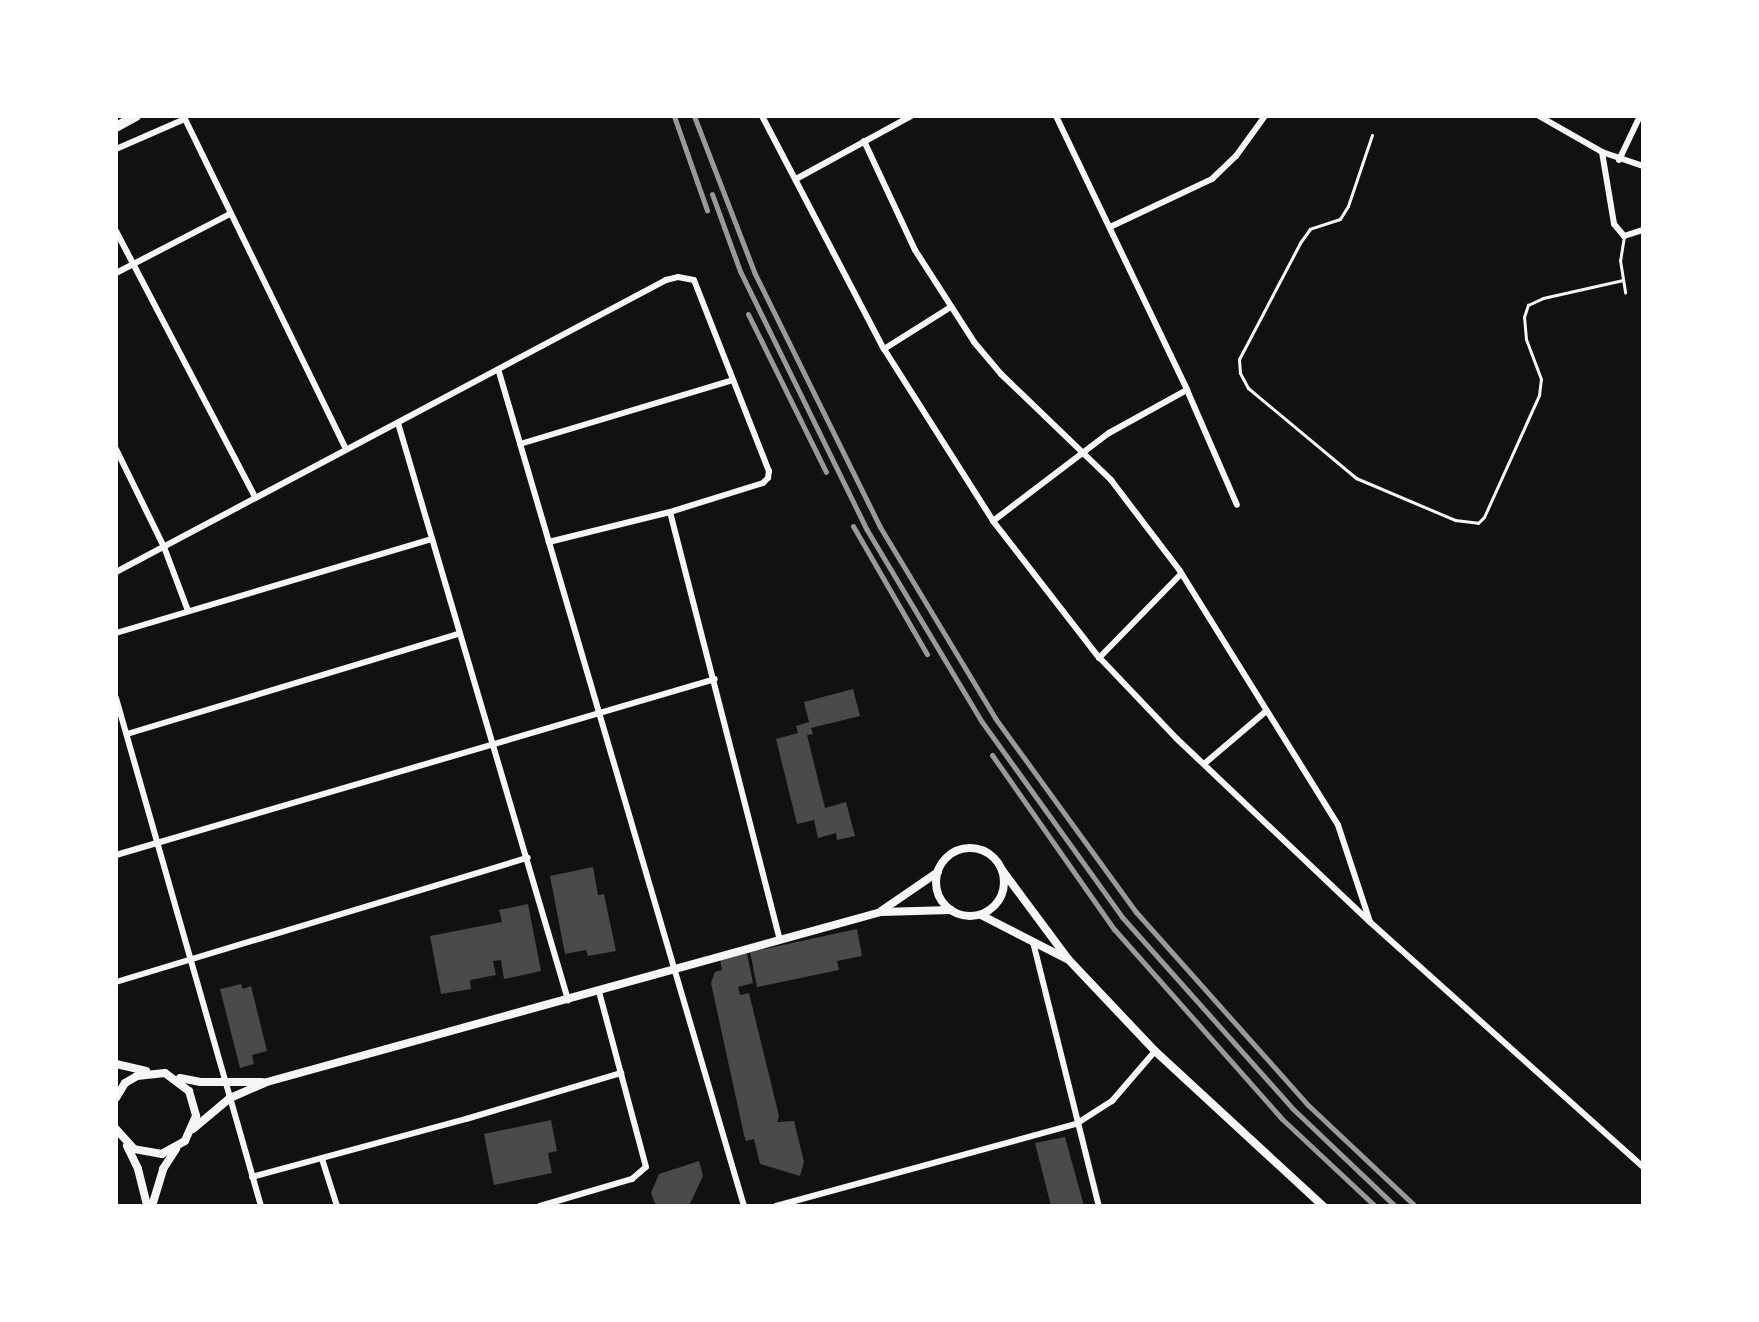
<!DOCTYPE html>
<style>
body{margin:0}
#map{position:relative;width:1759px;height:1322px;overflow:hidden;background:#111;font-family:"PT Serif",serif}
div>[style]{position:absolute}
.building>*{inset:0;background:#4a4a4a}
.service>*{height:3px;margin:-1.5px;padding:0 1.5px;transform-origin:1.5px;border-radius:1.5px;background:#f5f5f5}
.minor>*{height:6px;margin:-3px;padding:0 3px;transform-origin:3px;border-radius:3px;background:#f5f5f5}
.tertiary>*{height:8px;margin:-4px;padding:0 4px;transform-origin:4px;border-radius:4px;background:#f5f5f5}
.tertiary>.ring{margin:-4px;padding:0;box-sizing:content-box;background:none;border:8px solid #f5f5f5;border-radius:50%}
.primary>*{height:10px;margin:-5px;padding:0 5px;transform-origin:5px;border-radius:5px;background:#f5f5f5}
.rail>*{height:5px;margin:-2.5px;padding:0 2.5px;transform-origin:2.5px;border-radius:2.5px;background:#9a9a9a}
span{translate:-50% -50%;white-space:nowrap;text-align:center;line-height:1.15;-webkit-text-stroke:6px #fff;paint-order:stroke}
.frame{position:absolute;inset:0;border:118px solid #fff;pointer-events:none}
</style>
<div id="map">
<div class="building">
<div style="clip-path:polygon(853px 689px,860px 716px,811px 728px,813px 734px,807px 735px,825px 808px,846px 802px,855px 836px,837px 840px,836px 833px,818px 838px,814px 820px,797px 824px,776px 739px,798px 733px,796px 726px,809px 722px,804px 702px)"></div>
<div style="clip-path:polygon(593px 867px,598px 895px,604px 894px,616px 951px,588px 956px,586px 950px,565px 954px,550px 876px)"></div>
<div style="clip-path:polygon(528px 904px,541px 971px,504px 979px,501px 960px,493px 961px,496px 975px,470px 980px,471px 989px,441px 994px,430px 936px,502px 922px,499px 910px)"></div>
<div style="clip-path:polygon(857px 929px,862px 956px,837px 961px,839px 970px,757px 987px,750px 952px)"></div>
<div style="clip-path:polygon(747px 953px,753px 983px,738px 987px,740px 995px,749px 993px,779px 1116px,777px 1122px,794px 1121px,804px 1162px,800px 1176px,760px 1164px,754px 1139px,746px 1141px,744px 1135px,711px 983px,715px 972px,722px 970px,720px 959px)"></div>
<div style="clip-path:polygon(241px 984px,243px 989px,251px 986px,267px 1051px,252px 1055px,254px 1064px,240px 1068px,220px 989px)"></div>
<div style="clip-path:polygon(551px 1120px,557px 1151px,548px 1153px,552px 1173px,494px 1185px,484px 1134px)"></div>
<div style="clip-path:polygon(1065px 1137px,1084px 1206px,1051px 1206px,1035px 1143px)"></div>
<div style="clip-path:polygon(699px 1161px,703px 1176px,689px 1206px,656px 1206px,651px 1193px,659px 1174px)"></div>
</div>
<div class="service">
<div style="left:1372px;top:135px;width:75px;rotate:108.7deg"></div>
<div style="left:1348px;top:206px;width:15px;rotate:122deg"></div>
<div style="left:1340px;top:219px;width:32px;rotate:162deg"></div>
<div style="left:1310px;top:229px;width:17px;rotate:126deg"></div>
<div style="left:1300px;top:243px;width:131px;rotate:117.7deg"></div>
<div style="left:1239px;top:359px;width:14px;rotate:86deg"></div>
<div style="left:1240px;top:373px;width:17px;rotate:62deg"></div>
<div style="left:1248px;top:388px;width:141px;rotate:39.8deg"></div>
<div style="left:1356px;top:478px;width:108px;rotate:23deg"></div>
<div style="left:1455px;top:520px;width:23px;rotate:7deg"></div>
<div style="left:1478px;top:523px;width:8px;rotate:-45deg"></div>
<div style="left:1484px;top:517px;width:134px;rotate:-65.7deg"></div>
<div style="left:1539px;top:395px;width:16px;rotate:-83deg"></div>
<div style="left:1541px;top:379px;width:43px;rotate:-110.6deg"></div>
<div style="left:1526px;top:339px;width:22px;rotate:-95deg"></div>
<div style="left:1524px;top:317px;width:13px;rotate:-72deg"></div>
<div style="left:1528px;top:305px;width:17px;rotate:-25deg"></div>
<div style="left:1543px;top:298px;width:82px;rotate:-12.7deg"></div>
<div style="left:1624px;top:236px;width:24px;rotate:99deg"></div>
<div style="left:1620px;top:260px;width:33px;rotate:81deg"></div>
</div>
<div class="minor">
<div style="left:762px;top:116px;width:263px;rotate:62.4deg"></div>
<div style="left:884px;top:349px;width:204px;rotate:57.6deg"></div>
<div style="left:993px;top:521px;width:170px;rotate:52.2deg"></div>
<div style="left:1097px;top:655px;width:115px;rotate:46.4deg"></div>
<div style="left:1176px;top:738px;width:267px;rotate:43.5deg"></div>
<div style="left:1370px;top:922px;width:367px;rotate:41.9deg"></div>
<div style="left:1056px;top:116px;width:304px;rotate:64.4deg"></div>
<div style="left:1187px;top:390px;width:125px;rotate:66.5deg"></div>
<div style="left:1539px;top:116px;width:73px;rotate:29.7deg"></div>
<div style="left:1602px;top:152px;width:43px;rotate:18.9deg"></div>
<div style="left:864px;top:141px;width:120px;rotate:64.9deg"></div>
<div style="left:915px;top:250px;width:109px;rotate:57.3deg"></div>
<div style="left:974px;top:342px;width:42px;rotate:49.8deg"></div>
<div style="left:1001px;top:374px;width:153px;rotate:43.9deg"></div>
<div style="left:1111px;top:480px;width:114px;rotate:52.8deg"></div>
<div style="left:1180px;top:571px;width:299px;rotate:58.1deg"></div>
<div style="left:1338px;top:825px;width:102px;rotate:71.7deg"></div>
<div style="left:116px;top:149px;width:75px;rotate:-23.5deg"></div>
<div style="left:185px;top:119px;width:367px;rotate:64deg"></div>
<div style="left:1602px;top:152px;width:73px;rotate:80.5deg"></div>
<div style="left:1614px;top:224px;width:16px;rotate:50deg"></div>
<div style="left:1624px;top:236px;width:20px;rotate:-18deg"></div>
<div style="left:1619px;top:160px;width:49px;rotate:-64.5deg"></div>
<div style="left:796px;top:179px;width:131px;rotate:-28.7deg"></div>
<div style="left:1110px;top:227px;width:113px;rotate:-25.2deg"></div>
<div style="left:1212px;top:179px;width:33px;rotate:-44deg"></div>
<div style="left:1236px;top:156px;width:49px;rotate:-54.1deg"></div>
<div style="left:116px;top:231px;width:300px;rotate:62.4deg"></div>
<div style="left:116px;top:273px;width:128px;rotate:-27.4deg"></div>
<div style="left:884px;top:349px;width:77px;rotate:-32.2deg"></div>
<div style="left:499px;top:372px;width:869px;rotate:73.63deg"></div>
<div style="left:398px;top:423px;width:602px;rotate:73.58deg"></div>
<div style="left:520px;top:444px;width:222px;rotate:-16.7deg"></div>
<div style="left:116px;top:449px;width:109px;rotate:63.9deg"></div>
<div style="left:164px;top:547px;width:68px;rotate:69.4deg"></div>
<div style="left:670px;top:512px;width:440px;rotate:75.6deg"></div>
<div style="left:993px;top:521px;width:146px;rotate:-37.2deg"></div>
<div style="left:1109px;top:433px;width:89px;rotate:-28.9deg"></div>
<div style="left:116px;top:572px;width:623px;rotate:-27.96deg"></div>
<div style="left:666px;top:280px;width:12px;rotate:-14deg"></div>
<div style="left:678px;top:277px;width:16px;rotate:11deg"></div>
<div style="left:694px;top:280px;width:205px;rotate:68.6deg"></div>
<div style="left:769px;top:471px;width:7px;rotate:98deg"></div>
<div style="left:768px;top:478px;width:7px;rotate:135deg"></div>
<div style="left:763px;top:483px;width:97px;rotate:162.7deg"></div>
<div style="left:670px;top:512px;width:125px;rotate:166.1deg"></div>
<div style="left:116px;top:633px;width:329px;rotate:-16.6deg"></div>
<div style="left:1099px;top:658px;width:117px;rotate:-45.7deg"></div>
<div style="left:116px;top:698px;width:528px;rotate:74.07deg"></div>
<div style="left:127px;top:734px;width:347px;rotate:-16.8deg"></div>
<div style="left:1204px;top:764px;width:80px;rotate:-40.4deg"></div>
<div style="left:116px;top:855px;width:624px;rotate:-16.37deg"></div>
<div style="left:1033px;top:942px;width:272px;rotate:76deg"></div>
<div style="left:116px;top:982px;width:430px;rotate:-16.8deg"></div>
<div style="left:322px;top:1159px;width:49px;rotate:72.3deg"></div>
<div style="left:252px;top:1177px;width:222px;rotate:-15.2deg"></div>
<div style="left:466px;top:1119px;width:162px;rotate:-16.5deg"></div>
<div style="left:540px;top:1206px;width:96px;rotate:-16.4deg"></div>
<div style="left:632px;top:1179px;width:18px;rotate:-41deg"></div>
<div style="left:646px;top:1167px;width:182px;rotate:-105deg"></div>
<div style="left:776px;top:1206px;width:311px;rotate:-15.3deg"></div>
<div style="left:1076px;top:1124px;width:43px;rotate:-32.6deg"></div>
<div style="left:1112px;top:1101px;width:66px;rotate:-49.3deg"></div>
</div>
<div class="tertiary">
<div class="ring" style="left:936px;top:848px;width:60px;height:60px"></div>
<div style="left:1002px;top:870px;width:111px;rotate:53.4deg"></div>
<div style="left:1068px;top:959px;width:127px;rotate:46.6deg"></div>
<div style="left:1155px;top:1051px;width:229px;rotate:42.7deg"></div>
<div style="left:881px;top:911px;width:69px;rotate:-34.4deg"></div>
<div style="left:981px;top:915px;width:97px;rotate:27.1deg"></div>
<div style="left:116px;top:1064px;width:31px;rotate:13deg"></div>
<div style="left:180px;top:1078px;width:21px;rotate:11deg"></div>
<div style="left:201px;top:1082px;width:61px"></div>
<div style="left:116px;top:1098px;width:17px;rotate:-59deg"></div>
<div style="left:125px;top:1083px;width:14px;rotate:-30deg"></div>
<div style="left:137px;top:1076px;width:28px;rotate:-6deg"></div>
<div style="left:165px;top:1073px;width:30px;rotate:37deg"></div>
<div style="left:189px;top:1091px;width:26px;rotate:74deg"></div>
<div style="left:196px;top:1116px;width:27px;rotate:114deg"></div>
<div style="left:185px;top:1141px;width:26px;rotate:151deg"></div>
<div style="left:162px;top:1154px;width:28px;rotate:-170deg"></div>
<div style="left:134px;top:1149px;width:27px;rotate:-132deg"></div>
<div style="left:193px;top:1129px;width:48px;rotate:-40deg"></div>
<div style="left:230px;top:1098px;width:40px;rotate:-23.4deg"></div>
<div style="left:267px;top:1082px;width:637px;rotate:-15.48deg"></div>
<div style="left:881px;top:912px;width:70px;rotate:-1.6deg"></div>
<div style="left:127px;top:1146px;width:25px;rotate:64deg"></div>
<div style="left:138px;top:1169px;width:38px;rotate:76deg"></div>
<div style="left:152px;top:1206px;width:39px;rotate:-73deg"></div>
<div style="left:163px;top:1169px;width:24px;rotate:-57deg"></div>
</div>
<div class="primary">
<div style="left:116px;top:127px;width:23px;rotate:-29deg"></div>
</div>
<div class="rail">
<div style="left:674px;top:116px;width:100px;rotate:70.7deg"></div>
<div style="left:694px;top:116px;width:169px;rotate:68.9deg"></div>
<div style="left:755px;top:274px;width:282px;rotate:63.7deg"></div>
<div style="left:880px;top:527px;width:223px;rotate:58.9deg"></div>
<div style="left:995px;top:718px;width:240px;rotate:54deg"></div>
<div style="left:1136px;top:912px;width:259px;rotate:48.3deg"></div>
<div style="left:1308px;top:1105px;width:147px;rotate:43.3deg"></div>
<div style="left:712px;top:194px;width:82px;rotate:70deg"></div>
<div style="left:740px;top:271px;width:288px;rotate:63.9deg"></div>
<div style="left:867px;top:530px;width:224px;rotate:59.1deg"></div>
<div style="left:982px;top:722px;width:240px;rotate:54.3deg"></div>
<div style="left:1122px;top:917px;width:256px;rotate:48.3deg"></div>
<div style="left:1292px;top:1108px;width:142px;rotate:43.6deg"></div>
<div style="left:748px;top:314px;width:176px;rotate:63.7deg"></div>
<div style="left:853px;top:526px;width:148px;rotate:60deg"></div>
<div style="left:992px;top:755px;width:213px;rotate:55deg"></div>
<div style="left:1114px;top:929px;width:252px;rotate:48.5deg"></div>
<div style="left:1281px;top:1118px;width:129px;rotate:43.1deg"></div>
</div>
<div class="frame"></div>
</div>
